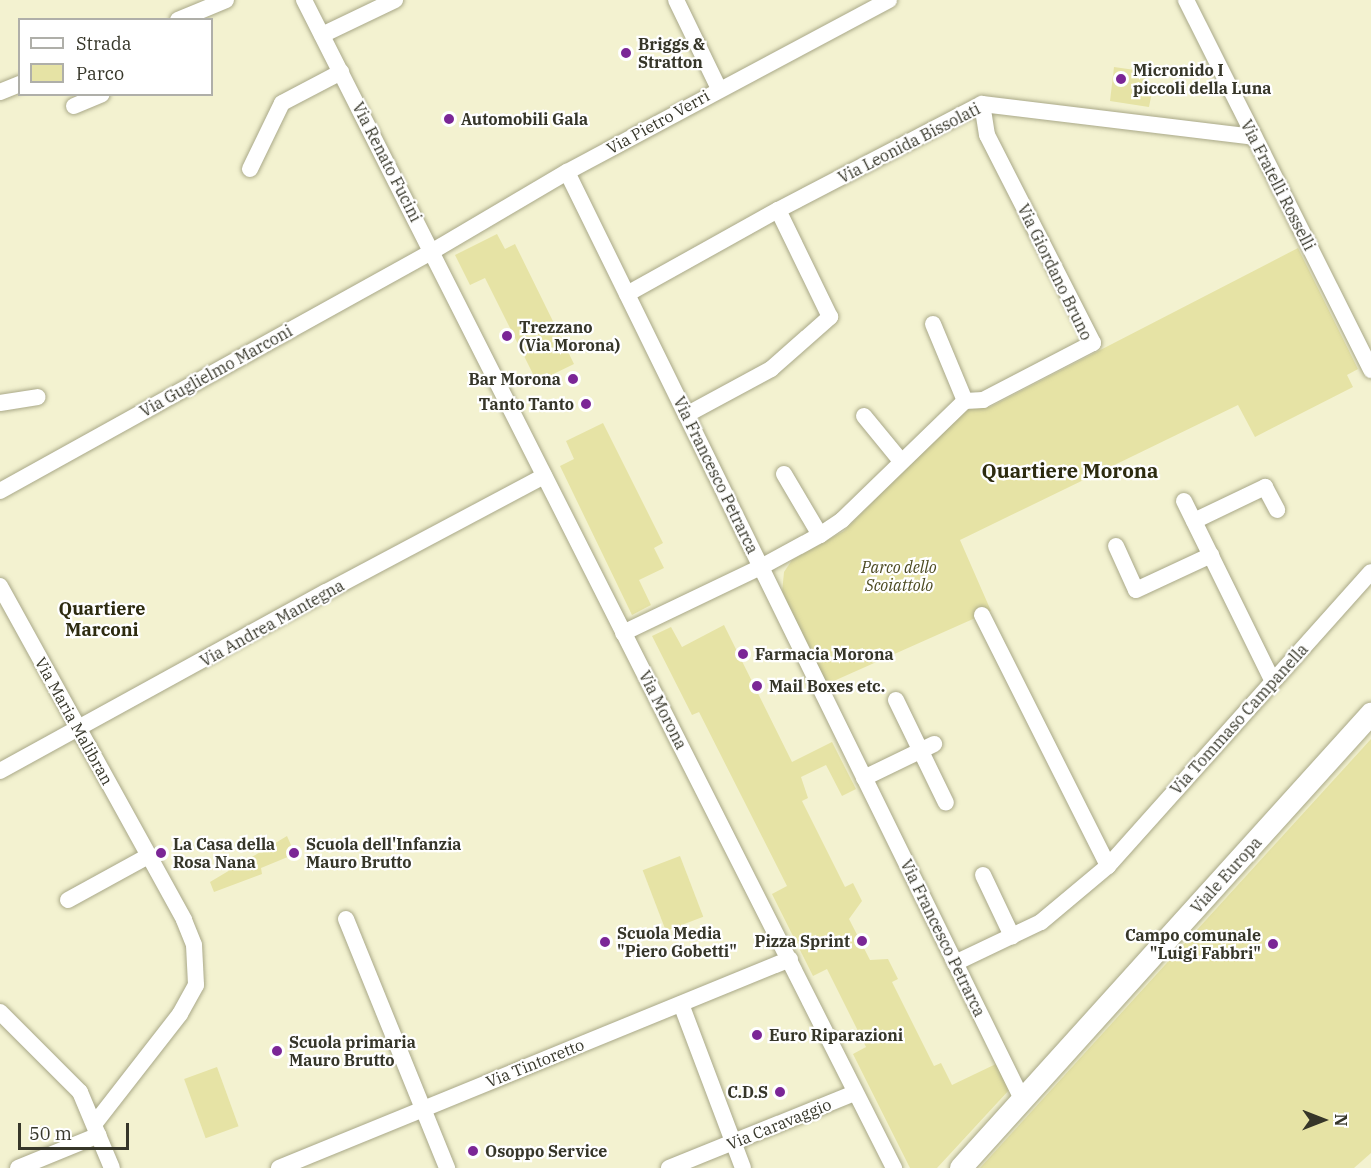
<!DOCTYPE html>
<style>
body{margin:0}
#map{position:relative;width:1371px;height:1168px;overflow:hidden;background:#f3f2d0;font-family:"IBM Plex Serif",serif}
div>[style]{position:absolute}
.green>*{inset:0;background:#e6e3a5;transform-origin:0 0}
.roads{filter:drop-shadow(0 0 2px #a9a888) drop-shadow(0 0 2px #a9a888)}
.minor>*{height:16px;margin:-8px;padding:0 8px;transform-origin:8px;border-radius:8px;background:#fff}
.secondary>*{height:22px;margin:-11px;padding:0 11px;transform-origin:11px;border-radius:11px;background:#fff}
.dots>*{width:16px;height:16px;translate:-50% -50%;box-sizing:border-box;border:3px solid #fff;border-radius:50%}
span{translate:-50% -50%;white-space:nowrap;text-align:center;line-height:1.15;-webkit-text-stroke:4.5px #fff;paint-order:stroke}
.poi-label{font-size:16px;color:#363629;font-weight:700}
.left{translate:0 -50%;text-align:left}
.right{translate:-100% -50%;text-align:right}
.street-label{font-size:16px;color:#363629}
.park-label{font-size:16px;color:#4c4a21;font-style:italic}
.neighbourhood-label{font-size:18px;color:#2d2b0f;font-weight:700}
.quarter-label{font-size:20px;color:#2d2b0f;font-weight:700}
.legend{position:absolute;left:18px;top:18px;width:195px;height:78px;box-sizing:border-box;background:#fff;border:2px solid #afafa9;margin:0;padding:8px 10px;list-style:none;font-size:18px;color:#363629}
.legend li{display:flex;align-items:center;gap:12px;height:30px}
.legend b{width:30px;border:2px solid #afafa9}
.north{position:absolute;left:1293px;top:1090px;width:60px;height:60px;-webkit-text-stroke:4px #fff;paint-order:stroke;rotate:90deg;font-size:16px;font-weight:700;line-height:24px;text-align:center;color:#363629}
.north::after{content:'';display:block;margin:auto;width:21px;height:27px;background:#363629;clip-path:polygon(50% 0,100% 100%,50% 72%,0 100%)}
.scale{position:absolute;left:18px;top:1123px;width:111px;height:27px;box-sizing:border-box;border:3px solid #363629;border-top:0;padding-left:8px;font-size:18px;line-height:21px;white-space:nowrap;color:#363629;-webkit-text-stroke:4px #fff;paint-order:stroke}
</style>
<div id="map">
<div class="green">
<div style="clip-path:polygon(1114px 67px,1142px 71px,1152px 92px,1149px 107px,1110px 101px)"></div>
<div style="clip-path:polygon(497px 234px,505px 249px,515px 244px,574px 364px,537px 382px,485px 278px,470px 285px,455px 255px)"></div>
<div style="clip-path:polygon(1298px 248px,1358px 369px,1347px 375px,1353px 387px,1255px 437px,1238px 405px,960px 540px,991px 611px,827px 684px,782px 593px,784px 572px,792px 560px,844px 531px,963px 410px,990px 407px)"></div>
<div style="clip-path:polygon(603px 423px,663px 543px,654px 548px,664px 568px,639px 580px,651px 605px,632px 615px,560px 466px,574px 459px,566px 441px)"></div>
<div style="clip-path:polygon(724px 625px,792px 762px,832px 742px,856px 789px,842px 796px,826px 765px,801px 777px,808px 798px,802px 801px,845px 887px,853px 883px,862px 901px,849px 919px,870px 960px,888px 959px,898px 979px,892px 982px,934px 1066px,941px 1063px,952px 1085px,998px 1063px,1010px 1089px,937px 1168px,910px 1168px,853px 1054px,866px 1047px,827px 969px,813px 976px,772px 894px,787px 886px,699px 712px,692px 715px,652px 636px,671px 627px,682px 647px)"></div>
<div style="clip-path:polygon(1371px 739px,1371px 1153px,1354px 1168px,980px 1168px)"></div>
<div style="clip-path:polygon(287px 836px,295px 854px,261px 868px,262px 874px,214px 892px,210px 882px)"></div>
<div style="left:680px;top:856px;width:65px;height:40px;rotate:69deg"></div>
<div style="left:217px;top:1067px;width:63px;height:35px;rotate:70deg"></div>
</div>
<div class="roads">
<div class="minor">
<div style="left:304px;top:0;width:1309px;rotate:63.2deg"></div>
<div style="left:676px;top:0;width:99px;rotate:64.2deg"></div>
<div style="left:1186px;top:0;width:414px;rotate:63.4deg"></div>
<div style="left:178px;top:20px;width:52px;rotate:-22.6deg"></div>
<div style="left:322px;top:35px;width:81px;rotate:-25.6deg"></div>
<div style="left:0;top:92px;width:22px;rotate:-22deg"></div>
<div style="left:74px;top:106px;width:30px;rotate:-23deg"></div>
<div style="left:250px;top:169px;width:73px;rotate:-64.1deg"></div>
<div style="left:282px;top:103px;width:67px;rotate:-27.7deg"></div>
<div style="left:567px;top:172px;width:1033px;rotate:63.86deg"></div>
<div style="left:627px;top:294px;width:173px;rotate:-29.1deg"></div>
<div style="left:778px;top:210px;width:230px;rotate:-27.5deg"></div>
<div style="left:982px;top:104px;width:274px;rotate:6.9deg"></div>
<div style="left:933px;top:324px;width:83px;rotate:67.4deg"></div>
<div style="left:0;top:403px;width:38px;rotate:-9deg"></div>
<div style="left:686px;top:415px;width:97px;rotate:-28.4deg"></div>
<div style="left:771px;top:369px;width:79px;rotate:-41.4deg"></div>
<div style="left:830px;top:317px;width:119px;rotate:-115.9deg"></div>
<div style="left:864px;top:416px;width:58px;rotate:50.6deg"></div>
<div style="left:784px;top:474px;width:71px;rotate:59.5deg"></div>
<div style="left:0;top:491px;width:493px;rotate:-29deg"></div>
<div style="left:431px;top:252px;width:158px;rotate:-30.5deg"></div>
<div style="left:567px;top:172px;width:365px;rotate:-28.1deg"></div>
<div style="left:1184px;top:501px;width:199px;rotate:63.8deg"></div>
<div style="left:1194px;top:521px;width:79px;rotate:-25.6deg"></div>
<div style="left:1265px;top:487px;width:26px;rotate:62deg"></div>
<div style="left:1116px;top:546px;width:48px;rotate:65.6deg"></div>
<div style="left:1136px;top:590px;width:83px;rotate:-25deg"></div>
<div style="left:0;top:586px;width:381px;rotate:61.1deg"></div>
<div style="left:184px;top:920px;width:27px;rotate:68deg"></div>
<div style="left:194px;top:945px;width:40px;rotate:87.1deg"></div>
<div style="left:196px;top:985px;width:33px;rotate:119deg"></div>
<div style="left:180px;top:1014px;width:138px;rotate:127.9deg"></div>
<div style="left:982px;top:615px;width:281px;rotate:63.3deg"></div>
<div style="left:623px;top:633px;width:153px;rotate:-25.6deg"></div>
<div style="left:761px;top:567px;width:67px;rotate:-28.5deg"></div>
<div style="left:820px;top:535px;width:27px;rotate:-34deg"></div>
<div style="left:842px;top:520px;width:171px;rotate:-44.1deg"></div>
<div style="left:965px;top:401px;width:18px;rotate:-3deg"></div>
<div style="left:983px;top:400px;width:124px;rotate:-27.4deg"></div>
<div style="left:1093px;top:343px;width:233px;rotate:-117deg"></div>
<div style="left:987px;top:135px;width:31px;rotate:-99deg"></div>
<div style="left:896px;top:700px;width:114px;rotate:64.1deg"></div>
<div style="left:0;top:771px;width:372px;rotate:-28.8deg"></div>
<div style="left:326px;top:592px;width:247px;rotate:-28deg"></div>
<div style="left:864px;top:778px;width:78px;rotate:-25.9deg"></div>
<div style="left:983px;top:875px;width:68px;rotate:64.6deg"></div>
<div style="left:68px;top:900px;width:91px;rotate:-28.8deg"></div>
<div style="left:346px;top:919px;width:269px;rotate:67.9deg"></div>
<div style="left:955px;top:963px;width:95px;rotate:-25.5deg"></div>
<div style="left:1041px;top:922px;width:87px;rotate:-39.9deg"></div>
<div style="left:1108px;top:866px;width:394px;rotate:-48.2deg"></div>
<div style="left:681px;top:1004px;width:175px;rotate:69.3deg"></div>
<div style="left:0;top:1012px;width:113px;rotate:45deg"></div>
<div style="left:80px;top:1092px;width:82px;rotate:67.2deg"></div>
<div style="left:18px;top:1168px;width:87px;rotate:-22.2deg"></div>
<div style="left:279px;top:1168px;width:552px;rotate:-22.24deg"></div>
<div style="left:669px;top:1168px;width:201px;rotate:-22deg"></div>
</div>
<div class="secondary">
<div style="left:961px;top:1168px;width:612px;rotate:-47.92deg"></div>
</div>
</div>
<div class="dots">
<div style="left:626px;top:53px;background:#7b2696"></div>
<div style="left:1121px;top:79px;background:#7b2696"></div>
<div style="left:449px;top:119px;background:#7b2696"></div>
<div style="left:507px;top:336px;background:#7b2696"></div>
<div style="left:573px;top:379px;background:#7b2696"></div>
<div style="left:586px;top:404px;background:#7b2696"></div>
<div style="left:743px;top:654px;background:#7b2696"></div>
<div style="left:757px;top:686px;background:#7b2696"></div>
<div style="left:161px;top:853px;background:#7b2696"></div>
<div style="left:294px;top:853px;background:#7b2696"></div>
<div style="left:862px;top:941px;background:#7b2696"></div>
<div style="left:605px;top:942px;background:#7b2696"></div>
<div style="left:1273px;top:944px;background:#7b2696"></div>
<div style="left:757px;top:1035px;background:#7b2696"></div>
<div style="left:277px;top:1051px;background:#7b2696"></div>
<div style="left:780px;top:1092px;background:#7b2696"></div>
<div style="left:473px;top:1151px;background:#7b2696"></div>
</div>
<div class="poi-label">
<span class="left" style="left:638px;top:53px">Briggs &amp;<br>Stratton</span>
<span class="left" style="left:1133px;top:79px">Micronido I<br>piccoli della Luna</span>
<span class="left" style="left:461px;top:119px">Automobili Gala</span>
<span class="left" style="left:519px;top:336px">Trezzano<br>(Via Morona)</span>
<span class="right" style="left:561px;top:379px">Bar Morona</span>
<span class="right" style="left:574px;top:404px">Tanto Tanto</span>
<span class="left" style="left:755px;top:654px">Farmacia Morona</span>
<span class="left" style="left:769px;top:686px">Mail Boxes etc.</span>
<span class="left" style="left:173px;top:853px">La Casa della<br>Rosa Nana</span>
<span class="left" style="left:306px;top:853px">Scuola dell'Infanzia<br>Mauro Brutto</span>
<span class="left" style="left:617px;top:942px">Scuola Media<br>"Piero Gobetti"</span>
<span class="right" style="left:1261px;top:944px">Campo comunale<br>"Luigi Fabbri"</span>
<span class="right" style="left:850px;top:941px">Pizza Sprint</span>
<span class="left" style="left:769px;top:1035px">Euro Riparazioni</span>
<span class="left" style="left:289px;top:1051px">Scuola primaria<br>Mauro Brutto</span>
<span class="right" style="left:768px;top:1092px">C.D.S</span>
<span class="left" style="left:485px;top:1151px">Osoppo Service</span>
</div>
<div class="street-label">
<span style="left:658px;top:122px;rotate:-29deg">Via Pietro Verri</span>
<span style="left:909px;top:143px;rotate:-27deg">Via Leonida Bissolati</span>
<span style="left:387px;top:162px;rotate:63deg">Via Renato Fucini</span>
<span style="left:1278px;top:185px;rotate:63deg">Via Fratelli Rosselli</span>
<span style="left:1055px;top:272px;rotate:64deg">Via Giordano Bruno</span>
<span style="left:216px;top:371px;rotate:-29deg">Via Guglielmo Marconi</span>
<span style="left:716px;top:475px;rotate:64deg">Via Francesco Petrarca</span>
<span style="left:272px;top:623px;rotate:-29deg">Via Andrea Mantegna</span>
<span style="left:663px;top:710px;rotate:63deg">Via Morona</span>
<span style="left:1239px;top:719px;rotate:-48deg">Via Tommaso Campanella</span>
<span style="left:74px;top:721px;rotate:61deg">Via Maria Malibran</span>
<span style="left:1226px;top:875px;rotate:-48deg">Viale Europa</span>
<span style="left:943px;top:938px;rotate:64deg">Via Francesco Petrarca</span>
<span style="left:535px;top:1063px;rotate:-22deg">Via Tintoretto</span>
<span style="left:779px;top:1124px;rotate:-22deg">Via Caravaggio</span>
</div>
<div class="park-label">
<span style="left:899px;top:576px">Parco dello<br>Scoiattolo</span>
</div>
<div class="neighbourhood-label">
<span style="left:102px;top:620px">Quartiere<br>Marconi</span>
</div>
<div class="quarter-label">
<span style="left:1070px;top:470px">Quartiere Morona</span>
</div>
<ul class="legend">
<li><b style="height:8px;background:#fff"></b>Strada</li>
<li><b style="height:16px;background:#e6e3a5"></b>Parco</li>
</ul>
<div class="north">N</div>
<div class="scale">50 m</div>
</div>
